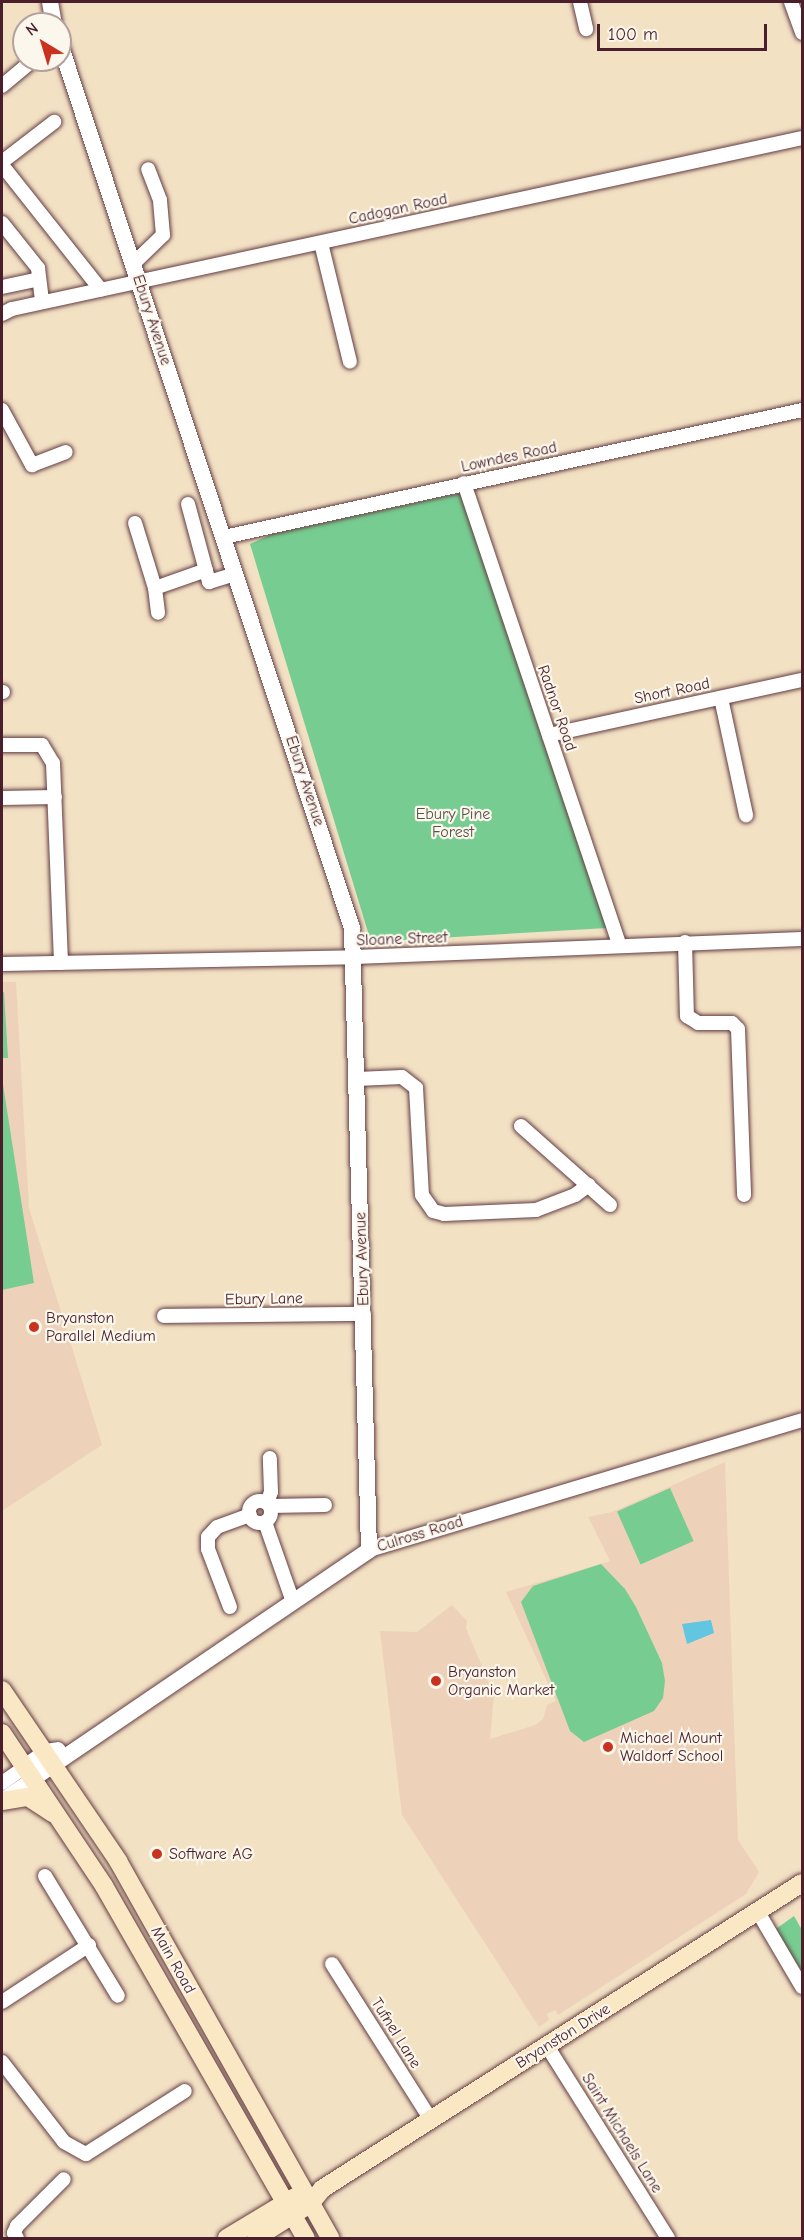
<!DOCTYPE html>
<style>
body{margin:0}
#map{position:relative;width:804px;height:2240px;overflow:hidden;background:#f3e1c4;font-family:"Comic Neue",sans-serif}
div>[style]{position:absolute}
.built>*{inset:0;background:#edd2b9}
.green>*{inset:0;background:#77cd91;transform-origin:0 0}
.water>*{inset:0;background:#63c6e1}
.roads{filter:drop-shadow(0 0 2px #633c42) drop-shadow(0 0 2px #633c42)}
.minor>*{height:14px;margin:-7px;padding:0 7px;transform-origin:7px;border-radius:7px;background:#fff}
.minor>.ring{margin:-7px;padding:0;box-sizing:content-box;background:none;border:14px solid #fff;border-radius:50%}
.tertiary>*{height:16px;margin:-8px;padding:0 8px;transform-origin:8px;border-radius:8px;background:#fff}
.secondary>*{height:18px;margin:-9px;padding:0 9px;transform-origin:9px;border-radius:9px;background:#fae7c3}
.dots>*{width:16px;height:16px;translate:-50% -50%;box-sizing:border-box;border:3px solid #fbf7ec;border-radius:50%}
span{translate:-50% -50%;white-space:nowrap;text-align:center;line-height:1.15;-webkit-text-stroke:4.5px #fbf7ec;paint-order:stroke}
.street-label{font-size:16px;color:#4a1f2b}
.park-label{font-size:16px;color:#58534a}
.poi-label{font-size:16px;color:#4a1f2b}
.left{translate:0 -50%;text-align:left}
.frame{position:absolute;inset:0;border:3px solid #4a1f2b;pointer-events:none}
.north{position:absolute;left:12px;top:12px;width:60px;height:60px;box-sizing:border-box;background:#fbf7ec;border:2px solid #b4a19f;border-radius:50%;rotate:322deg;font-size:16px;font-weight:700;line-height:24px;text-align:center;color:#4a1f2b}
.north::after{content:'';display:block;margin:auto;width:21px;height:27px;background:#c8321e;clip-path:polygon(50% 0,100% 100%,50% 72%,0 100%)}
.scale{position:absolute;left:597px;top:24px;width:170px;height:27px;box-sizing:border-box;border:3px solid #4a1f2b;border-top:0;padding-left:8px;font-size:18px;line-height:21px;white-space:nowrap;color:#4a1f2b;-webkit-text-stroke:4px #fbf7ec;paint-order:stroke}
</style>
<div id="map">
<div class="built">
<div style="clip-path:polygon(2px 982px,16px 982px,29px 1208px,102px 1445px,2px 1511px)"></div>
<div style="clip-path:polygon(725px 1462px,738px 1840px,759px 1872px,746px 1894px,558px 2015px,555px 2010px,547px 2014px,549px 2020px,539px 2027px,402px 1815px,380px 1631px,417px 1632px,452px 1605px,467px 1621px,466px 1628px,494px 1695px,490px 1739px,535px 1725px,543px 1719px,547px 1705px,556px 1701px,506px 1592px,610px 1561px,588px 1517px,612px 1512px)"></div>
</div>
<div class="green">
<div style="clip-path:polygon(470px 491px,542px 737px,607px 928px,371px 942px,250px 544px,272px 534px)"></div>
<div style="clip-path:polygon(4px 992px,8px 1058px,2px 1058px,2px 993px)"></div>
<div style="clip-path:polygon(2px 1078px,34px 1283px,2px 1290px)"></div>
<div style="left:670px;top:1488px;width:58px;height:58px;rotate:66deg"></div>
<div style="clip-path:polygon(601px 1564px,625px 1589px,636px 1607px,662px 1663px,665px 1681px,663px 1698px,654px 1711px,584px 1742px,570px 1731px,521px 1602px,533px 1586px)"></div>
<div style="clip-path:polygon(794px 1916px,802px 1930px,802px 1982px,773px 1931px)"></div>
</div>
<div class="water">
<div style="clip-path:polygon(711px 1620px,714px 1633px,687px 1644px,682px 1624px)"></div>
</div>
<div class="roads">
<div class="minor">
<div style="left:580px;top:2px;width:28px;rotate:77deg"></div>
<div style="left:791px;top:2px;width:33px;rotate:70deg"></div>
<div style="left:2px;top:86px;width:40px;rotate:-40deg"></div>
<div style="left:2px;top:162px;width:66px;rotate:-37.6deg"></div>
<div style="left:2px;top:165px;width:159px;rotate:51.6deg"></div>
<div style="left:2px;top:223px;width:58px;rotate:51.3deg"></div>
<div style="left:38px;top:268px;width:34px;rotate:83deg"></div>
<div style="left:321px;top:243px;width:122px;rotate:76.3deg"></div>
<div style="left:133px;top:264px;width:42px;rotate:-44deg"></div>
<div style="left:163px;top:235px;width:35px;rotate:-95deg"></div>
<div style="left:160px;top:200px;width:33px;rotate:-111deg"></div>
<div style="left:2px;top:287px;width:38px;rotate:-12deg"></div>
<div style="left:2px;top:314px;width:11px;rotate:-27deg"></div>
<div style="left:12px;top:309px;width:808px;rotate:-12.21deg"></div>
<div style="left:2px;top:410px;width:63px;rotate:61.4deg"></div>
<div style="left:32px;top:465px;width:36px;rotate:-21deg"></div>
<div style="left:464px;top:483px;width:486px;rotate:71.4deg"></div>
<div style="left:188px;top:504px;width:81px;rotate:74.9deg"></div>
<div style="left:209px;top:582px;width:27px;rotate:-17deg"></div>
<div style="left:135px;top:523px;width:68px;rotate:72.9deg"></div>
<div style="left:155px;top:588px;width:25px;rotate:83deg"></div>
<div style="left:224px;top:537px;width:592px;rotate:-12.39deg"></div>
<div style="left:155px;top:588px;width:54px;rotate:-19.4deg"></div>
<div style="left:2px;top:692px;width:1px"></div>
<div style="left:721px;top:698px;width:120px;rotate:77.9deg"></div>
<div style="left:549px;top:735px;width:259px;rotate:-12.3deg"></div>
<div style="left:2px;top:745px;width:40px"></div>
<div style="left:42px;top:745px;width:21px;rotate:59deg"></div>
<div style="left:53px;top:763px;width:200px;rotate:87.7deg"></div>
<div style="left:2px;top:798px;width:53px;rotate:-1.1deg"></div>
<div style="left:685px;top:942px;width:74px;rotate:88.5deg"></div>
<div style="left:687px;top:1016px;width:13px;rotate:32deg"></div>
<div style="left:698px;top:1023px;width:34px"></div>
<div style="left:732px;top:1023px;width:8px;rotate:45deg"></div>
<div style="left:738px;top:1029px;width:166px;rotate:87.9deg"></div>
<div style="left:2px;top:964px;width:353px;rotate:-1.1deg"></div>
<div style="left:355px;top:957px;width:447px;rotate:-2.3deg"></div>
<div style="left:357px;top:1079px;width:45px;rotate:-2.5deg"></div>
<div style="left:402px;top:1077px;width:18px;rotate:38deg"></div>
<div style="left:416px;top:1088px;width:107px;rotate:86.8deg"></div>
<div style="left:422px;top:1195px;width:19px;rotate:55deg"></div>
<div style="left:433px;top:1211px;width:11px;rotate:15deg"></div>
<div style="left:444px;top:1214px;width:92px;rotate:-2.5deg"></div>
<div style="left:536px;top:1210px;width:42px;rotate:-21deg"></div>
<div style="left:575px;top:1195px;width:17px;rotate:-36deg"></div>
<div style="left:521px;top:1126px;width:119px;rotate:41.6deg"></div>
<div style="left:164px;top:1316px;width:200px;rotate:-0.6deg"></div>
<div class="ring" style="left:249px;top:1501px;width:8px;height:8px"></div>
<div style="left:267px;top:1503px;width:12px;rotate:-70deg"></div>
<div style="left:271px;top:1492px;width:34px;rotate:-92deg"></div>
<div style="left:270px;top:1506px;width:55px;rotate:-1deg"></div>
<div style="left:265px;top:1522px;width:85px;rotate:70.7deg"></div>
<div style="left:369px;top:1550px;width:452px;rotate:-16.7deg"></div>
<div style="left:230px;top:1607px;width:62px;rotate:-110.8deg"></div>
<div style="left:208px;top:1549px;width:12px;rotate:-90deg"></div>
<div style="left:208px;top:1537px;width:13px;rotate:-48deg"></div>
<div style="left:217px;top:1527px;width:35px;rotate:-20deg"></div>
<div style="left:2px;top:1783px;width:29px;rotate:-35deg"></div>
<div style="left:3px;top:1799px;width:37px;rotate:-34deg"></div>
<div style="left:45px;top:1876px;width:140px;rotate:58.7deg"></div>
<div style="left:758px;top:1912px;width:87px;rotate:59.6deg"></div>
<div style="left:332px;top:1964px;width:185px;rotate:57.6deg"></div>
<div style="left:2px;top:2002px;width:104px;rotate:-33.2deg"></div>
<div style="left:547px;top:2046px;width:227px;rotate:57.8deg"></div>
<div style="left:2px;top:2062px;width:101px;rotate:52.2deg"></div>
<div style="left:64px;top:2142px;width:25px;rotate:29deg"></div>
<div style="left:86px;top:2154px;width:117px;rotate:-32.5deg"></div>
<div style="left:17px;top:2238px;width:6px;rotate:-121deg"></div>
<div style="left:14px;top:2233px;width:8px;rotate:-67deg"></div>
<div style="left:17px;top:2226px;width:66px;rotate:-45deg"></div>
</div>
<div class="tertiary">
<div style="left:50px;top:2px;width:22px;rotate:80deg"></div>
<div style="left:26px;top:1766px;width:24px;rotate:-35deg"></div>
<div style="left:46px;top:1752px;width:12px;rotate:-9deg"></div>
<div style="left:34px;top:1778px;width:405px;rotate:-34.2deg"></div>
<div style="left:369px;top:1550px;width:622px;rotate:-91.57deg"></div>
<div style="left:352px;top:928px;width:931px;rotate:-108.28deg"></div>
</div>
<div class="secondary">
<div style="left:2px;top:1690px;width:207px;rotate:55.8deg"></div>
<div style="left:118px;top:1861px;width:433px;rotate:60.6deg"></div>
<div style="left:2px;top:1733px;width:184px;rotate:56.3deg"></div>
<div style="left:104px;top:1886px;width:406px;rotate:60.2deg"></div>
<div style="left:2px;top:1801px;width:26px;rotate:-9deg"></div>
<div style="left:28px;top:1797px;width:30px;rotate:33deg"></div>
<div style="left:227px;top:2238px;width:79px;rotate:-31.1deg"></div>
<div style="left:256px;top:2238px;width:64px;rotate:-32.2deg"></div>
<div style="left:310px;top:2204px;width:19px;rotate:-51deg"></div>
<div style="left:322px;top:2189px;width:569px;rotate:-32.52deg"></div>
</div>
</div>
<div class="dots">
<div style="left:34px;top:1327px;background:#c8321e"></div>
<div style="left:436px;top:1681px;background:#c8321e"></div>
<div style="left:608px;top:1747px;background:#c8321e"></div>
<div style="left:157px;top:1854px;background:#c8321e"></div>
</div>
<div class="street-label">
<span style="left:398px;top:209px;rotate:-12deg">Cadogan Road</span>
<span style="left:152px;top:320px;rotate:72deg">Ebury Avenue</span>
<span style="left:509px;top:457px;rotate:-12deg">Lowndes Road</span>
<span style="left:672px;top:691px;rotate:-12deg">Short Road</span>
<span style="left:557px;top:708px;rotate:71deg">Radnor Road</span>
<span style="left:305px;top:781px;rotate:72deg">Ebury Avenue</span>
<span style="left:402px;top:939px;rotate:-2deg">Sloane Street</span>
<span style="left:362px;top:1259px;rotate:-92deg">Ebury Avenue</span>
<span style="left:264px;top:1299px;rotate:-1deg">Ebury Lane</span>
<span style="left:420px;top:1534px;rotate:-17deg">Culross Road</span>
<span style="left:173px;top:1960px;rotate:61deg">Main Road</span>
<span style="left:396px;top:2033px;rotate:58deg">Tufnel Lane</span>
<span style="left:563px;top:2036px;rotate:-32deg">Bryanston Drive</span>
<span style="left:622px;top:2133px;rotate:58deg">Saint Michaels Lane</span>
</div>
<div class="park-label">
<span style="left:453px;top:823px">Ebury Pine<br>Forest</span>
</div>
<div class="poi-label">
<span class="left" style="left:46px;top:1327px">Bryanston<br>Parallel Medium</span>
<span class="left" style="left:448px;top:1681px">Bryanston<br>Organic Market</span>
<span class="left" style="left:620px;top:1747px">Michael Mount<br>Waldorf School</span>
<span class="left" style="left:169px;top:1854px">Software AG</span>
</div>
<div class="frame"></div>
<div class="north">N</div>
<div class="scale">100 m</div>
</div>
